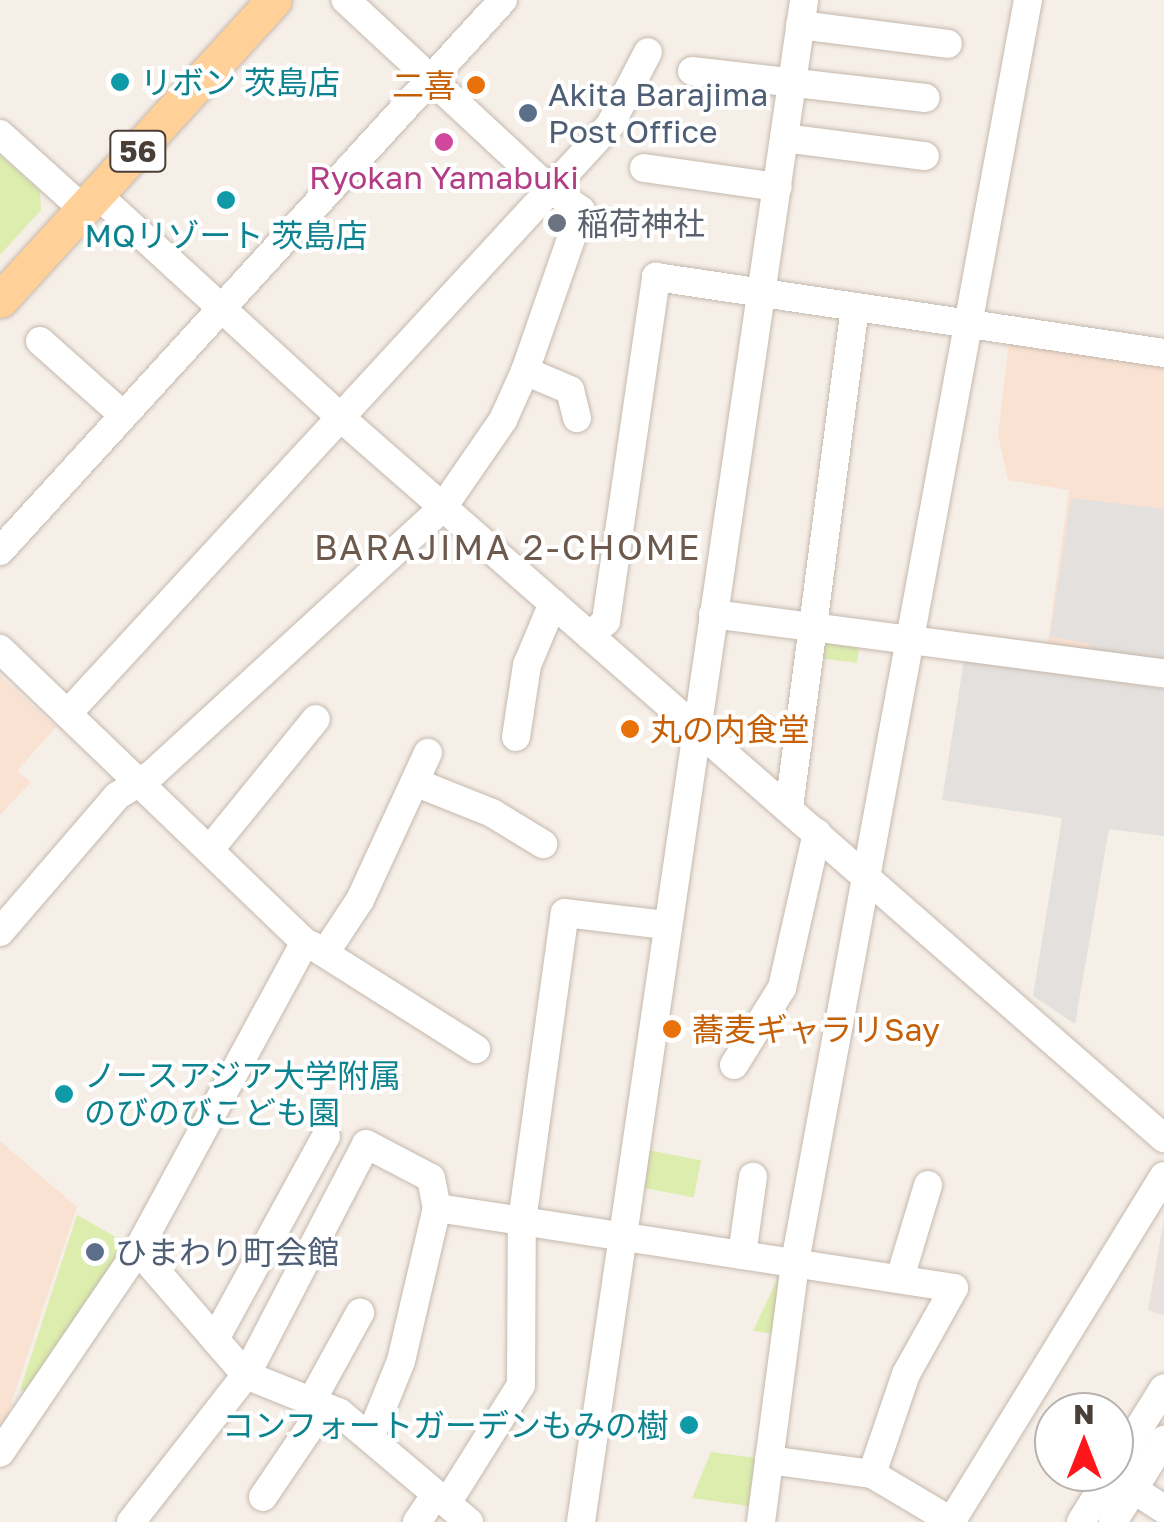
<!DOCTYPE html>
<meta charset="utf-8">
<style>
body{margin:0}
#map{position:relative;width:1164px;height:1522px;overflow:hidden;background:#f6efe8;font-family:"Golos Text","Noto Sans JP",sans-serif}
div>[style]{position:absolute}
.commercial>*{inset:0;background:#f9e2d2}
.industrial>*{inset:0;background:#e8e1dd}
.green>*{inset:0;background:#dcedad;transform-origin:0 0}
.parking>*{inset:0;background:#e4e0dd}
.roads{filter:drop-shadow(0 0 2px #c5b8ad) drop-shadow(0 0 2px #c5b8ad)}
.minor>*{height:28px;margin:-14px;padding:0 14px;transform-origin:14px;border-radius:14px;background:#fff}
.major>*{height:35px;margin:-17.5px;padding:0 17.5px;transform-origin:17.5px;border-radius:17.5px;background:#ffd098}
.dots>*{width:28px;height:28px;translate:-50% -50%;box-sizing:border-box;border:5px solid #fff;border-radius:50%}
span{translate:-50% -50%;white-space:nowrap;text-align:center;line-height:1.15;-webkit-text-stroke:8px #fff;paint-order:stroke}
.shield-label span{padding:2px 8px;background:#fff;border:2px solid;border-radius:8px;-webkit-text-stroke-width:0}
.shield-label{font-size:30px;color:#4a3f36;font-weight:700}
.culture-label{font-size:32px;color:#0d838f}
.left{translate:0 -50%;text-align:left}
.right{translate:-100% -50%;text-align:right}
.food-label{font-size:32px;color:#c56008}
.service-label{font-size:32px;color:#4e5e75}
.hotel-label{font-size:32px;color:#b23c85}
.worship-label{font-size:32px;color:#5b616d}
.neighbourhood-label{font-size:35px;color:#6e5a4c;letter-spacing:2.5px}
.north{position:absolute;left:1034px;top:1392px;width:100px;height:100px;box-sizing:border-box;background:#fff;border:2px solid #b7b2af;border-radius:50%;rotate:0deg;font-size:28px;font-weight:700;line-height:40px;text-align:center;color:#4a3f36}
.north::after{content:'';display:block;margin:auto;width:35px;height:45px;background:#ff161b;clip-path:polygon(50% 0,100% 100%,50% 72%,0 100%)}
</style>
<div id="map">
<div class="commercial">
<div style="clip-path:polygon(1009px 341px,1158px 361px,1164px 367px,1164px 663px,1047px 648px,1069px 490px,1008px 480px,998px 435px)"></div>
<div style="clip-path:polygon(0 676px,56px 727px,17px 771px,31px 782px,0 815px)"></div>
<div style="clip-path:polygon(0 1141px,77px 1207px,0 1437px)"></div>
</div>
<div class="industrial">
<div style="clip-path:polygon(1164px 1218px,1164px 1316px,1148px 1310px)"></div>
</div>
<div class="green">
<div style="clip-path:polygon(0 155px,40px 191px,41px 210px,0 255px)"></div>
<div style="clip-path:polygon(829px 638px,860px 642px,857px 663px,818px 658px)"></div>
<div style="left:648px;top:1150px;width:54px;height:38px;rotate:11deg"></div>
<div style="clip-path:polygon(77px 1215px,128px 1244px,28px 1393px,20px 1390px)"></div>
<div style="clip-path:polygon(781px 1271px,777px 1334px,753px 1331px)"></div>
<div style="clip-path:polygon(711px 1452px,764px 1459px,756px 1507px,692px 1498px)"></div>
</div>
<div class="parking">
<div style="clip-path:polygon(1071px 498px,1164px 509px,1164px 661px,1089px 651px,1089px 643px,1050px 637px)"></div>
<div style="clip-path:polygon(964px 660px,1164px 689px,1164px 836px,1109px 829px,1075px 1024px,1033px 996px,1062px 818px,942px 800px)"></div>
</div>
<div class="roads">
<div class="minor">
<div style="left:800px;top:25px;width:149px;rotate:7.3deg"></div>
<div style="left:692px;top:71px;width:235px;rotate:6.6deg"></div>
<div style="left:0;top:134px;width:113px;rotate:42.1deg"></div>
<div style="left:784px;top:138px;width:142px;rotate:7.3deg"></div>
<div style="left:644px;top:168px;width:135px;rotate:8.1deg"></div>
<div style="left:99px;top:196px;width:327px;rotate:42.5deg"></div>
<div style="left:340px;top:417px;width:1095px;rotate:41.19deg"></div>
<div style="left:40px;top:341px;width:111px;rotate:41.7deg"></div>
<div style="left:525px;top:371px;width:49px;rotate:22.9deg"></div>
<div style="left:570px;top:390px;width:29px;rotate:76deg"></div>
<div style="left:0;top:551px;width:746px;rotate:-47.61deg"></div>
<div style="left:713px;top:614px;width:455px;rotate:7.5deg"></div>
<div style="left:590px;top:636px;width:22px;rotate:-43deg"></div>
<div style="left:606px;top:621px;width:348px;rotate:-81.7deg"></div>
<div style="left:656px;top:277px;width:514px;rotate:8.51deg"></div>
<div style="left:0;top:649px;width:423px;rotate:43.9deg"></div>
<div style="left:305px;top:942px;width:350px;rotate:118.5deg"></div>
<div style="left:138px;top:1250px;width:245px;rotate:124.2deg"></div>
<div style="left:68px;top:713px;width:800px;rotate:-47.33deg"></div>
<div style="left:610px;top:125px;width:82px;rotate:-62.5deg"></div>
<div style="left:516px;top:737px;width:73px;rotate:-81.3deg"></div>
<div style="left:527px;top:665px;width:67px;rotate:-67.2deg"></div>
<div style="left:417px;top:783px;width:81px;rotate:21.8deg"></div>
<div style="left:492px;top:813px;width:60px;rotate:31.3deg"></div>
<div style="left:789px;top:808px;width:505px;rotate:-82.5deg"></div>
<div style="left:211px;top:848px;width:166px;rotate:-50.9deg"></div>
<div style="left:0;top:932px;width:179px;rotate:-49.3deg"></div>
<div style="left:117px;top:796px;width:40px;rotate:-32deg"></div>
<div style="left:151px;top:775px;width:396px;rotate:-42.5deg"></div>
<div style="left:443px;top:507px;width:106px;rotate:-55.4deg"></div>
<div style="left:503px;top:420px;width:54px;rotate:-65.8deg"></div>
<div style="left:525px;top:371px;width:170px;rotate:-70.8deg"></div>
<div style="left:581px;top:210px;width:41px;rotate:-145.9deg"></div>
<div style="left:547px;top:187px;width:275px;rotate:-137.1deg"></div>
<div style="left:313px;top:946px;width:193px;rotate:32.3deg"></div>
<div style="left:325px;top:953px;width:64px;rotate:-56.6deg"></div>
<div style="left:360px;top:900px;width:162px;rotate:-65.2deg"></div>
<div style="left:734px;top:1065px;width:91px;rotate:-58.1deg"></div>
<div style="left:782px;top:988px;width:159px;rotate:-77.3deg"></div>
<div style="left:138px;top:1250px;width:165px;rotate:49.2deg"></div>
<div style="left:246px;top:1375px;width:101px;rotate:22deg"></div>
<div style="left:340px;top:1413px;width:169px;rotate:40.2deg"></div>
<div style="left:742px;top:1255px;width:79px;rotate:-82deg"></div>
<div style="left:900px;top:1278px;width:97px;rotate:-73.2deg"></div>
<div style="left:215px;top:1339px;width:231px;rotate:-61.3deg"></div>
<div style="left:311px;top:1402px;width:102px;rotate:-61.2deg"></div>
<div style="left:371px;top:1435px;width:80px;rotate:-67.9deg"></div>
<div style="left:401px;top:1361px;width:157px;rotate:-76.8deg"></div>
<div style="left:437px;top:1208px;width:86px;rotate:8.7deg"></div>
<div style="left:522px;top:1221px;width:437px;rotate:8.8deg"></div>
<div style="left:954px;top:1288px;width:98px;rotate:119.2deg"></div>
<div style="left:906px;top:1374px;width:106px;rotate:108.8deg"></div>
<div style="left:872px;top:1474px;width:92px;rotate:30.7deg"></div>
<div style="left:769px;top:1460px;width:104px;rotate:7.7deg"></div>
<div style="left:1114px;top:1468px;width:94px;rotate:-58deg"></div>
<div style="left:1133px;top:1489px;width:37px;rotate:33deg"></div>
<div style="left:263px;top:1497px;width:109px;rotate:-55.9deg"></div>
<div style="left:447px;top:1503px;width:139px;rotate:-57.9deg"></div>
<div style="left:521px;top:1385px;width:164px;rotate:-89.7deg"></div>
<div style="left:522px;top:1221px;width:311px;rotate:-82.1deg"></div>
<div style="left:565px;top:913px;width:102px;rotate:6.8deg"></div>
<div style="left:131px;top:1522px;width:187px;rotate:-52deg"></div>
<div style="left:246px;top:1375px;width:260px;rotate:-62.5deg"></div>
<div style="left:366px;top:1144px;width:73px;rotate:27.6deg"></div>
<div style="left:431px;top:1178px;width:31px;rotate:79deg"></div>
<div style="left:417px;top:1522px;width:32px;rotate:-56deg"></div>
<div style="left:581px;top:1522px;width:1538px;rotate:-81.66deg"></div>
<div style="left:761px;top:1522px;width:262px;rotate:-82.5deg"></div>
<div style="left:795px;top:1262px;width:1283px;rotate:-79.54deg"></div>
<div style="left:951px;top:1522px;width:406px;rotate:-58.4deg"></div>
<div style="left:1081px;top:1522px;width:59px;rotate:-58.2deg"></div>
<div style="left:1113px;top:1522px;width:97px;rotate:-58.1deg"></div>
</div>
<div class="major">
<div style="left:0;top:300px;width:406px;rotate:-47.6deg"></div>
</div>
</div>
<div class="dots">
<div style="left:120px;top:82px;background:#0f9aa8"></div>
<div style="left:476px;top:85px;background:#e8710a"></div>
<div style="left:528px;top:113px;background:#5c6f8a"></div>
<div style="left:444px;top:142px;background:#d1479c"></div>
<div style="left:226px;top:200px;background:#0f9aa8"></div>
<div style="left:557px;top:223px;background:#6b7280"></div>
<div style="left:630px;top:729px;background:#e8710a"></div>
<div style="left:672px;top:1029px;background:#e8710a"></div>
<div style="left:64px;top:1094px;background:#0f9aa8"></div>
<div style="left:95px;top:1252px;background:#5c6f8a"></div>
<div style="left:689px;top:1425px;background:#0f9aa8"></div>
</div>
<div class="shield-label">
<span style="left:138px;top:151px">56</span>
</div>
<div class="culture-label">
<span class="left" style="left:140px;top:82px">リボン 茨島店</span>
<span style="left:226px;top:235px">MQリゾート 茨島店</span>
<span class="left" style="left:84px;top:1094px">ノースアジア大学附属<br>のびのびこども園</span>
<span class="right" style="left:669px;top:1425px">コンフォートガーデンもみの樹</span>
</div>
<div class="food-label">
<span class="right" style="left:456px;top:85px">二喜</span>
<span class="left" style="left:650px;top:729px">丸の内食堂</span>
<span class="left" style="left:692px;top:1029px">蕎麦ギャラリSay</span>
</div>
<div class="service-label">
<span class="left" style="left:548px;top:113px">Akita Barajima<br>Post Office</span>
<span class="left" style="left:115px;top:1252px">ひまわり町会館</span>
</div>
<div class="hotel-label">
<span style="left:444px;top:177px">Ryokan Yamabuki</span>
</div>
<div class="worship-label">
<span class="left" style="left:577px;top:223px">稲荷神社</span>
</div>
<div class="neighbourhood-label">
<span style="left:508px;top:547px">BARAJIMA 2-CHOME</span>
</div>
<div class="north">N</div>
</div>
